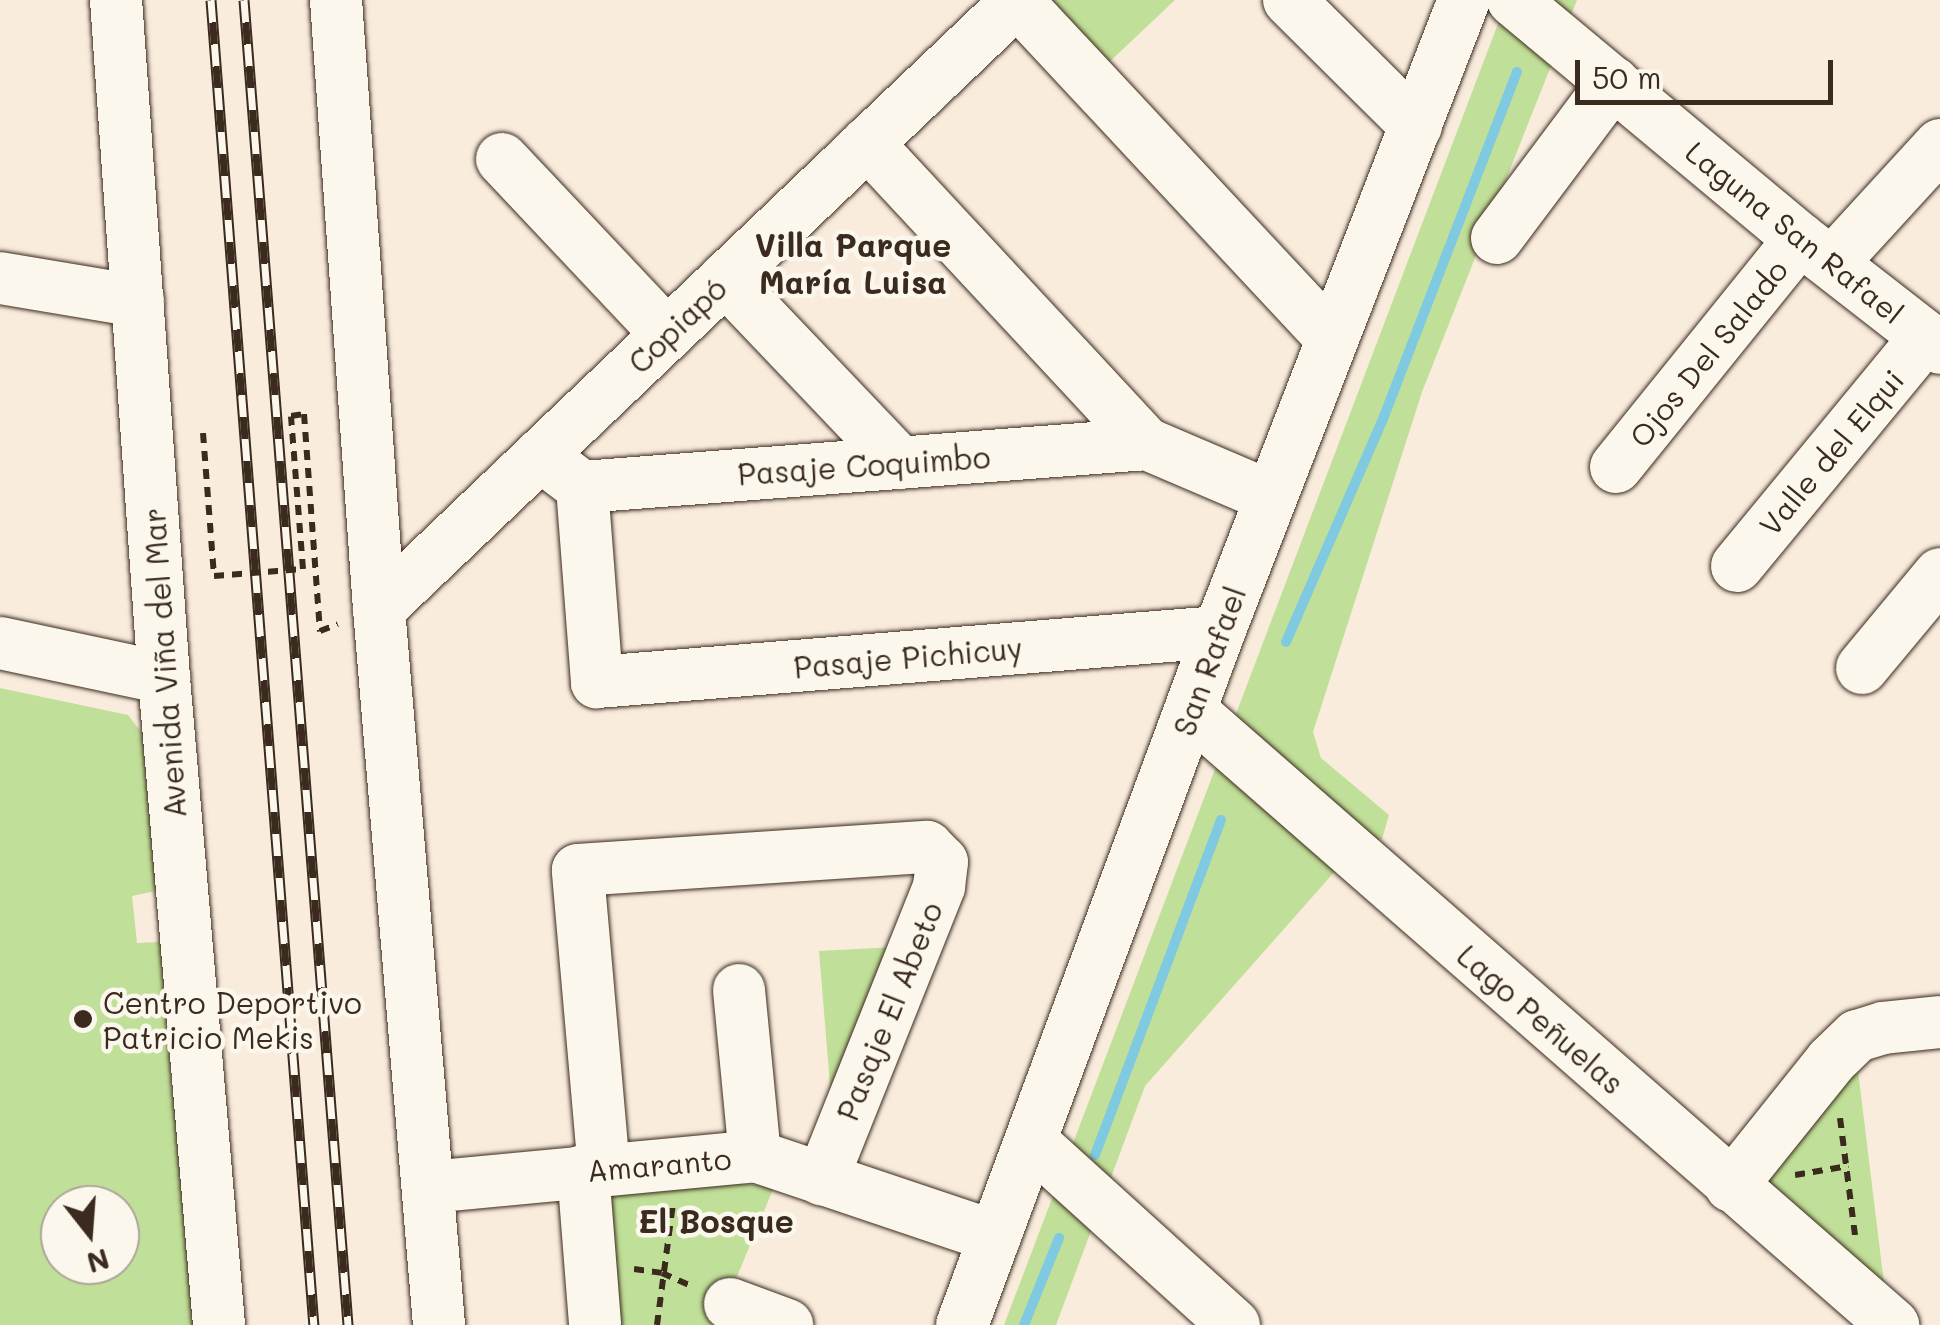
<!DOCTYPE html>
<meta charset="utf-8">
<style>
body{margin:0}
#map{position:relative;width:1940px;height:1325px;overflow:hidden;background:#f9ecdd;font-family:Mali,sans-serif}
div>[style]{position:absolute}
.green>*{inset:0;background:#c0df98}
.stream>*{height:10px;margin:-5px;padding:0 5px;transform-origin:5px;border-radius:5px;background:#80cae1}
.path>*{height:6px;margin-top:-3px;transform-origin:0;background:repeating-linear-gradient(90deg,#3b2a1e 0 10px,transparent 0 18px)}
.roads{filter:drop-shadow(0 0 2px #3b2a1e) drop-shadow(0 0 2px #3b2a1e)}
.minor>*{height:52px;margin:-26px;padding:0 26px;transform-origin:26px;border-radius:26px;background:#fbf7ec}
.rail>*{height:11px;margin-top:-5.5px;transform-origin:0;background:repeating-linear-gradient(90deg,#fbf7ec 0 22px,#3b2a1e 0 44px);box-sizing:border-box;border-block:2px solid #3b2a1e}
.path-bridge>*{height:6px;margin-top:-3px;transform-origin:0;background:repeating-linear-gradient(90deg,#3b2a1e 0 10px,transparent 0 18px)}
.dots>*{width:28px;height:28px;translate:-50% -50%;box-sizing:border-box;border:5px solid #fbf7ec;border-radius:50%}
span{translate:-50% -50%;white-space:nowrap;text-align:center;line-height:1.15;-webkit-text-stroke:9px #fbf7ec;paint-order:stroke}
.street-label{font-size:30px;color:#3b2a1e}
.poi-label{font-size:30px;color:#3b2a1e}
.left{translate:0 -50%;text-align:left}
.neighbourhood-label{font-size:32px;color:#3b2a1e;font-weight:700}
.north{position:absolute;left:40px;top:1185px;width:100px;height:100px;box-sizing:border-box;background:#fbf7ec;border:2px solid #aea59a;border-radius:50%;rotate:163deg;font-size:28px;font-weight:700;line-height:40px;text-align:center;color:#3b2a1e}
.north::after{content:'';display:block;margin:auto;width:35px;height:45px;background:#3b2a1e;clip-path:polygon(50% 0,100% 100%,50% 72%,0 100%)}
.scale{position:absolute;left:1575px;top:60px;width:258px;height:45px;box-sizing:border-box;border:5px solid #3b2a1e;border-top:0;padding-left:12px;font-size:30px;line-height:35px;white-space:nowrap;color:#3b2a1e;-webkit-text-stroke:8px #fbf7ec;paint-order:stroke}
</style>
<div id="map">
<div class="green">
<div style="clip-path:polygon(1048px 0,1175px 0,1104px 67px)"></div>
<div style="clip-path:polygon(1507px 0,1577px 0,1422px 392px,1313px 732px,1321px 758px,1389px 815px,1382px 839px,1359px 844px,1145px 1086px,1056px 1325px,1004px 1325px)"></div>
<div style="clip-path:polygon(evenodd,0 688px,128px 715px,148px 741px,160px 890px,132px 896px,137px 943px,162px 942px,172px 1094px,179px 1094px,196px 1325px,0 1325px,0 688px,60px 1205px,120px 1205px,120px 1265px,60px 1265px,60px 1205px)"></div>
<div style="clip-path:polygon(895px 947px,831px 1097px,819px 951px)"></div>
<div style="clip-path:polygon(1856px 1054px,1887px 1308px,1745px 1182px)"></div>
<div style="clip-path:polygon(727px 1182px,774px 1187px,717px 1325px,610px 1325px,599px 1198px)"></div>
</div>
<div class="stream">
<div style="left:1286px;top:642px;width:243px;rotate:-66.5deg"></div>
<div style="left:1383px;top:419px;width:372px;rotate:-68.9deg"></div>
<div style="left:1095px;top:1155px;width:358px;rotate:-69.4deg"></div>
<div style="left:1024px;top:1325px;width:94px;rotate:-68.1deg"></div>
</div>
<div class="path">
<div style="left:291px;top:416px;width:13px;rotate:-9deg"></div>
<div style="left:304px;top:414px;width:218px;rotate:85.8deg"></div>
<div style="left:320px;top:631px;width:19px;rotate:-21deg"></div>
<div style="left:1840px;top:1118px;width:118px;rotate:82.7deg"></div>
<div style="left:1795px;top:1175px;width:54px;rotate:-9.6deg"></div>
<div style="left:634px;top:1269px;width:28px;rotate:8deg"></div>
<div style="left:662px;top:1273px;width:34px;rotate:24deg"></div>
<div style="left:657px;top:1325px;width:123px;rotate:-82.5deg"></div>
</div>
<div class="roads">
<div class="minor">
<div style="left:116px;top:0;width:680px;rotate:85.95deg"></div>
<div style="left:164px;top:678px;width:649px;rotate:85.14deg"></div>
<div style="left:336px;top:0;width:611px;rotate:85.96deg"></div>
<div style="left:379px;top:609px;width:719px;rotate:85.21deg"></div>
<div style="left:1016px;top:0;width:463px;rotate:47deg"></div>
<div style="left:1289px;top:0;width:179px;rotate:44.8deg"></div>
<div style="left:1513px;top:0;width:373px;rotate:39.8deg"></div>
<div style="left:1800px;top:239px;width:177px;rotate:37.9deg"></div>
<div style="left:867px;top:143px;width:411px;rotate:47.1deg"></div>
<div style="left:1147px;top:444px;width:135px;rotate:23.1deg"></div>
<div style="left:502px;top:159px;width:241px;rotate:46.7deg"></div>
<div style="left:1497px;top:238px;width:194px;rotate:-53.2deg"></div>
<div style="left:1832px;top:263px;width:160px;rotate:-47.5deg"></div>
<div style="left:0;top:278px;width:140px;rotate:9.5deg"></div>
<div style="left:725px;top:279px;width:254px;rotate:46.4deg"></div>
<div style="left:540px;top:455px;width:53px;rotate:37.3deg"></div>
<div style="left:582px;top:487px;width:196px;rotate:85.6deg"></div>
<div style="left:597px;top:682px;width:624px;rotate:-4.6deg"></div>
<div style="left:1616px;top:467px;width:293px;rotate:-51.1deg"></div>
<div style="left:582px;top:487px;width:567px;rotate:-4.35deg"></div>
<div style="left:1737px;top:566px;width:297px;rotate:-50.5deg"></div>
<div style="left:379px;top:609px;width:883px;rotate:-43.62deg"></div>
<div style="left:0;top:643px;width:168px;rotate:12deg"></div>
<div style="left:1862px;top:668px;width:122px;rotate:-50.3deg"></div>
<div style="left:1191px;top:711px;width:933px;rotate:41.17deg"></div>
<div style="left:739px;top:990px;width:167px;rotate:84.5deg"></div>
<div style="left:1031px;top:1141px;width:274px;rotate:42.2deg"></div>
<div style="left:604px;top:1170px;width:301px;rotate:-95deg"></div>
<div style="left:578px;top:870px;width:350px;rotate:-3.8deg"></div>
<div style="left:927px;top:847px;width:21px;rotate:45deg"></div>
<div style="left:942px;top:862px;width:25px;rotate:97deg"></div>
<div style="left:939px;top:887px;width:315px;rotate:111.8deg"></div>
<div style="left:583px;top:1171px;width:154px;rotate:85.5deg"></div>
<div style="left:1731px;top:1186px;width:160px;rotate:-51.3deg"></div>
<div style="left:1831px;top:1061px;width:36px;rotate:-44deg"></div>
<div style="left:1857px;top:1036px;width:27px;rotate:-17deg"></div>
<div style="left:1883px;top:1028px;width:57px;rotate:-6deg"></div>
<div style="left:430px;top:1187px;width:326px;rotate:-5.4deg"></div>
<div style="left:755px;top:1156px;width:253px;rotate:18.6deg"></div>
<div style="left:730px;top:1304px;width:61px;rotate:20.2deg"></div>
<div style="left:962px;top:1325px;width:739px;rotate:-69.65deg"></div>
<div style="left:1219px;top:632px;width:678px;rotate:-68.81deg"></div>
</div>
</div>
<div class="rail">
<div style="left:211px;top:0;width:1329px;rotate:85.56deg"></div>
<div style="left:244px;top:0;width:1329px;rotate:85.51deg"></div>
</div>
<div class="path-bridge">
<div style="left:203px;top:433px;width:143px;rotate:85.6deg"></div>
<div style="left:214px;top:576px;width:89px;rotate:-4.5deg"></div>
<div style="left:303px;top:569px;width:153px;rotate:-94.5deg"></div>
</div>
<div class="dots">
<div style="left:83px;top:1019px;background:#3b2a1e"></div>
</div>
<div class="street-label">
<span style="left:1795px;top:232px;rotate:39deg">Laguna San Rafael</span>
<span style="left:677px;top:325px;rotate:-44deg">Copiapó</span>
<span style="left:1708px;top:353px;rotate:-51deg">Ojos Del Salado</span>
<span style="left:1831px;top:452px;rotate:-50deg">Valle del Elqui</span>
<span style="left:864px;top:465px;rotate:-4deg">Pasaje Coquimbo</span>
<span style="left:908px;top:657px;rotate:-5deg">Pasaje Pichicuy</span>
<span style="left:1209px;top:661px;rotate:-70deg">San Rafael</span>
<span style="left:164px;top:663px;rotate:-94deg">Avenida Viña del Mar</span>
<span style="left:889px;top:1011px;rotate:-68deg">Pasaje El Abeto</span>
<span style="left:1541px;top:1019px;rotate:41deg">Lago Peñuelas</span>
<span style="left:659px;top:1164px;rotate:-5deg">Amaranto</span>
</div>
<div class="poi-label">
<span class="left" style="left:103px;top:1019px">Centro Deportivo<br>Patricio Mekis</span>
</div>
<div class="neighbourhood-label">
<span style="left:853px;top:263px">Villa Parque<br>María Luisa</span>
<span style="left:716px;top:1220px">El Bosque</span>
</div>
<div class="north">N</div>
<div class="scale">50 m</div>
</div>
